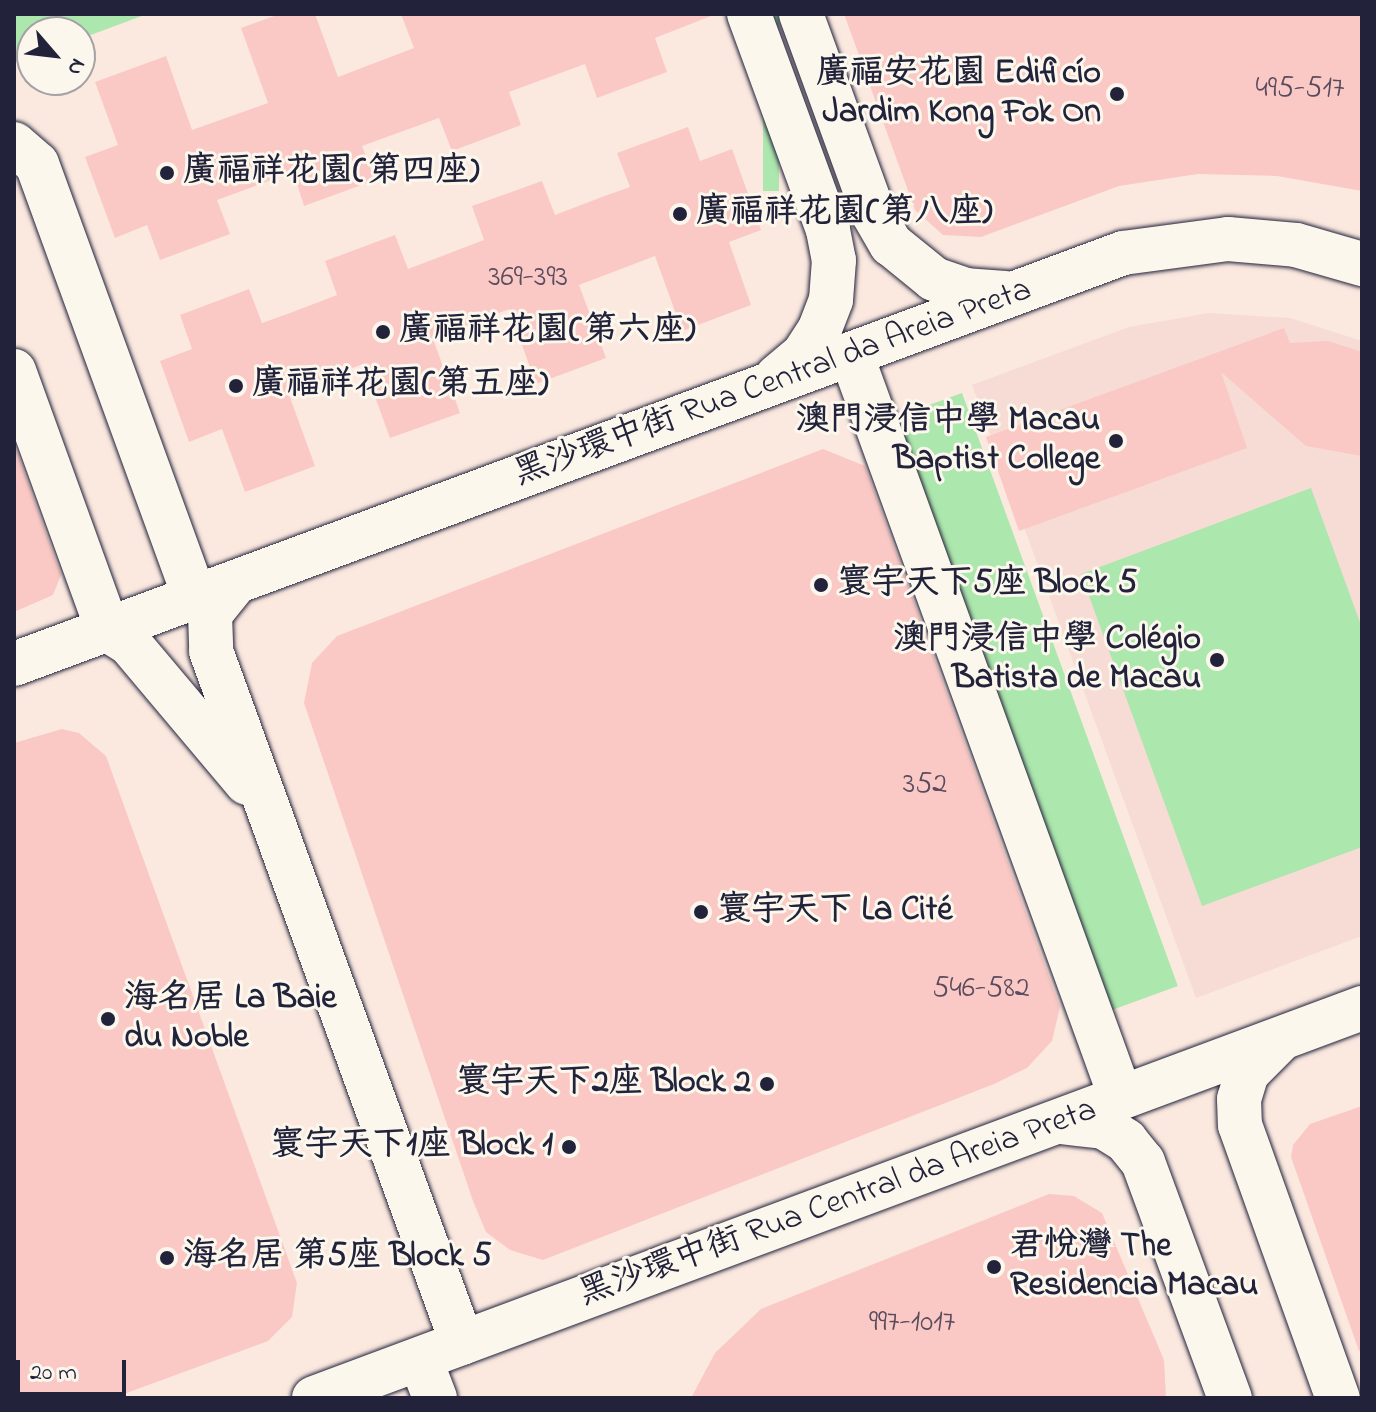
<!DOCTYPE html>
<meta charset="utf-8">
<style>
body{margin:0}
#map{position:relative;width:1376px;height:1412px;overflow:hidden;background:#fbe9e0;font-family:"Indie Flower","LXGW WenKai TC",sans-serif}
div>[style]{position:absolute}
.built>*{inset:0;background:#f7dbd5}
.green>*{inset:0;background:#ace7ad;transform-origin:0 0}
.building>*{inset:0;background:#fac9c5}
.roads{filter:drop-shadow(0 0 2px #22223b) drop-shadow(0 0 2px #22223b)}
.minor>*{height:44px;margin:-22px;padding:0 22px;transform-origin:22px;border-radius:22px;background:#fbf7ec}
.dots>*{width:22px;height:22px;translate:-50% -50%;box-sizing:border-box;border:4px solid #fbf7ec;border-radius:50%}
span{translate:-50% -50%;white-space:nowrap;text-align:center;line-height:1.15;-webkit-text-stroke:6px #fbf7ec;paint-order:stroke}
.number-label{font-size:30px;color:#584c5e}
.number-label span{-webkit-text-stroke-width:0}
.poi-label{font-size:34px;color:#22223b;font-weight:700}
.right{translate:-100% -50%;text-align:right}
.left{translate:0 -50%;text-align:left}
.street-label{font-size:34px;color:#22223b}
.frame{position:absolute;inset:0;border:16px solid #22223b;pointer-events:none}
.north{position:absolute;left:16px;top:16px;width:80px;height:80px;box-sizing:border-box;background:#fbf7ec;border:2px solid #a4a2a5;border-radius:50%;rotate:118deg;font-size:22px;font-weight:700;line-height:32px;text-align:center;color:#22223b}
.north::after{content:'';display:block;margin:auto;width:28px;height:36px;background:#22223b;clip-path:polygon(50% 0,100% 100%,50% 72%,0 100%)}
.scale{position:absolute;left:16px;top:1360px;width:110px;height:36px;box-sizing:border-box;border:4px solid #22223b;border-top:0;padding-left:10px;font-size:24px;line-height:28px;white-space:nowrap;color:#22223b;-webkit-text-stroke:6px #fbf7ec;paint-order:stroke}
</style>
<div id="map">
<div class="built">
<div style="clip-path:polygon(1209px 313px,1290px 318px,1362px 341px,1362px 936px,1196px 998px,972px 385px,1129px 327px)"></div>
</div>
<div class="green">
<div style="clip-path:polygon(14px 14px,147px 14px,80px 39px,80px 32px,32px 32px,32px 57px,14px 63px)"></div>
<div style="left:763px;top:14px;width:16px;height:177px"></div>
<div style="left:962px;top:393px;width:631px;height:81px;rotate:70deg"></div>
<div style="clip-path:polygon(1311px 488px,1362px 628px,1362px 847px,1202px 906px,1081px 574px)"></div>
</div>
<div class="building">
<div style="clip-path:polygon(280px 14px,315px 14px,338px 77px,414px 48px,401px 14px,711px 16px,655px 38px,667px 72px,597px 98px,585px 64px,509px 92px,521px 125px,452px 151px,439px 118px,362px 146px,375px 180px,304px 206px,293px 172px,217px 200px,230px 234px,160px 260px,147px 225px,115px 238px,85px 157px,118px 145px,95px 82px,166px 56px,192px 130px,268px 103px,241px 28px)"></div>
<div style="clip-path:polygon(844px 14px,1362px 14px,1362px 191px,1277px 176px,1198px 174px,1119px 186px,981px 237px,943px 235px,915px 210px)"></div>
<div style="clip-path:polygon(688px 127px,700px 161px,732px 149px,761px 230px,729px 242px,751px 305px,682px 331px,655px 256px,579px 285px,606px 358px,536px 384px,509px 309px,433px 339px,460px 413px,390px 438px,363px 364px,288px 392px,315px 466px,245px 492px,222px 429px,189px 442px,160px 361px,192px 349px,180px 315px,249px 289px,262px 323px,290px 313px,337px 295px,325px 261px,395px 235px,408px 269px,484px 240px,472px 206px,542px 181px,555px 215px,602px 197px,630px 187px,617px 153px)"></div>
<div style="clip-path:polygon(1284px 328px,1290px 343px,1328px 341px,1362px 352px,1362px 456px,1306px 446px,1221px 372px,1247px 448px,1019px 531px,986px 437px)"></div>
<div style="clip-path:polygon(14px 444px,61px 575px,53px 595px,14px 612px)"></div>
<div style="clip-path:polygon(823px 449px,865px 466px,1060px 1007px,1052px 1041px,1027px 1068px,994px 1084px,543px 1260px,510px 1250px,486px 1232px,473px 1201px,304px 703px,312px 663px,337px 636px)"></div>
<div style="clip-path:polygon(62px 729px,79px 733px,106px 756px,297px 1283px,292px 1317px,268px 1341px,113px 1398px,14px 1398px,14px 743px)"></div>
<div style="clip-path:polygon(1362px 1106px,1362px 1351px,1359px 1351px,1291px 1157px,1293px 1145px,1310px 1124px)"></div>
<div style="clip-path:polygon(1049px 1194px,1074px 1196px,1102px 1213px,1164px 1360px,1166px 1398px,691px 1398px,715px 1353px,761px 1309px)"></div>
</div>
<div class="roads">
<div class="minor">
<div style="left:749px;top:14px;width:230px;rotate:69.9deg"></div>
<div style="left:828px;top:230px;width:31px;rotate:79deg"></div>
<div style="left:834px;top:260px;width:40px;rotate:94.3deg"></div>
<div style="left:831px;top:300px;width:31px;rotate:111deg"></div>
<div style="left:820px;top:329px;width:30px;rotate:123deg"></div>
<div style="left:804px;top:354px;width:35px;rotate:140deg"></div>
<div style="left:801px;top:14px;width:214px;rotate:70deg"></div>
<div style="left:874px;top:215px;width:34px;rotate:60deg"></div>
<div style="left:891px;top:244px;width:55px;rotate:39.1deg"></div>
<div style="left:934px;top:279px;width:34px;rotate:19deg"></div>
<div style="left:966px;top:290px;width:40px;rotate:4.3deg"></div>
<div style="left:14px;top:144px;width:30px;rotate:41deg"></div>
<div style="left:37px;top:164px;width:462px;rotate:70deg"></div>
<div style="left:851px;top:354px;width:791px;rotate:70.05deg"></div>
<div style="left:14px;top:371px;width:276px;rotate:70.1deg"></div>
<div style="left:236px;top:582px;width:41px;rotate:129.1deg"></div>
<div style="left:210px;top:614px;width:37px;rotate:88deg"></div>
<div style="left:211px;top:651px;width:736px;rotate:70.06deg"></div>
<div style="left:108px;top:630px;width:25px;rotate:32deg"></div>
<div style="left:129px;top:643px;width:183px;rotate:49.9deg"></div>
<div style="left:14px;top:664px;width:1183px;rotate:-20.33deg"></div>
<div style="left:1123px;top:253px;width:106px;rotate:-7.6deg"></div>
<div style="left:1228px;top:239px;width:68px;rotate:5deg"></div>
<div style="left:1296px;top:245px;width:69px;rotate:16.1deg"></div>
<div style="left:1279px;top:1041px;width:45px;rotate:135deg"></div>
<div style="left:1247px;top:1073px;width:27px;rotate:107deg"></div>
<div style="left:1239px;top:1099px;width:26px;rotate:88deg"></div>
<div style="left:1240px;top:1125px;width:290px;rotate:70.3deg"></div>
<div style="left:1060px;top:1122px;width:44px;rotate:6.5deg"></div>
<div style="left:1104px;top:1127px;width:26px;rotate:32deg"></div>
<div style="left:1126px;top:1141px;width:27px;rotate:51deg"></div>
<div style="left:1143px;top:1162px;width:252px;rotate:69.8deg"></div>
<div style="left:420px;top:1359px;width:42px;rotate:69deg"></div>
<div style="left:314px;top:1398px;width:1118px;rotate:-20.41deg"></div>
</div>
</div>
<div class="dots">
<div style="left:1117px;top:94px;background:#22223b"></div>
<div style="left:167px;top:173px;background:#22223b"></div>
<div style="left:680px;top:214px;background:#22223b"></div>
<div style="left:383px;top:332px;background:#22223b"></div>
<div style="left:236px;top:386px;background:#22223b"></div>
<div style="left:1116px;top:441px;background:#22223b"></div>
<div style="left:821px;top:585px;background:#22223b"></div>
<div style="left:1217px;top:660px;background:#22223b"></div>
<div style="left:701px;top:912px;background:#22223b"></div>
<div style="left:108px;top:1019px;background:#22223b"></div>
<div style="left:767px;top:1084px;background:#22223b"></div>
<div style="left:569px;top:1147px;background:#22223b"></div>
<div style="left:167px;top:1258px;background:#22223b"></div>
<div style="left:994px;top:1267px;background:#22223b"></div>
</div>
<div class="number-label">
<span style="left:1300px;top:89px">495-517</span>
<span style="left:528px;top:278px">369-393</span>
<span style="left:925px;top:785px">352</span>
<span style="left:981px;top:989px">546-582</span>
<span style="left:912px;top:1323px">997-1017</span>
</div>
<div class="poi-label">
<span class="right" style="left:1101px;top:94px">廣福安花園 Edificío<br>Jardim Kong Fok On</span>
<span class="left" style="left:183px;top:173px">廣福祥花園(第四座)</span>
<span class="left" style="left:696px;top:214px">廣福祥花園(第八座)</span>
<span class="left" style="left:399px;top:332px">廣福祥花園(第六座)</span>
<span class="left" style="left:252px;top:386px">廣福祥花園(第五座)</span>
<span class="right" style="left:1100px;top:441px">澳門浸信中學 Macau<br>Baptist College</span>
<span class="left" style="left:837px;top:585px">寰宇天下5座 Block 5</span>
<span class="right" style="left:1201px;top:660px">澳門浸信中學 Colégio<br>Batista de Macau</span>
<span class="left" style="left:717px;top:912px">寰宇天下 La Cité</span>
<span class="left" style="left:124px;top:1019px">海名居 La Baie<br>du Noble</span>
<span class="right" style="left:751px;top:1084px">寰宇天下2座 Block 2</span>
<span class="right" style="left:553px;top:1147px">寰宇天下1座 Block 1</span>
<span class="left" style="left:1010px;top:1267px">君悅灣 The<br>Residencia Macau</span>
<span class="left" style="left:183px;top:1258px">海名居 第5座 Block 5</span>
</div>
<div class="street-label">
<span style="left:773px;top:383px;rotate:-20deg">黑沙環中街 Rua Central da Areia Preta</span>
<span style="left:838px;top:1203px;rotate:-20deg">黑沙環中街 Rua Central da Areia Preta</span>
</div>
<div class="frame"></div>
<div class="north">N</div>
<div class="scale">20 m</div>
</div>
